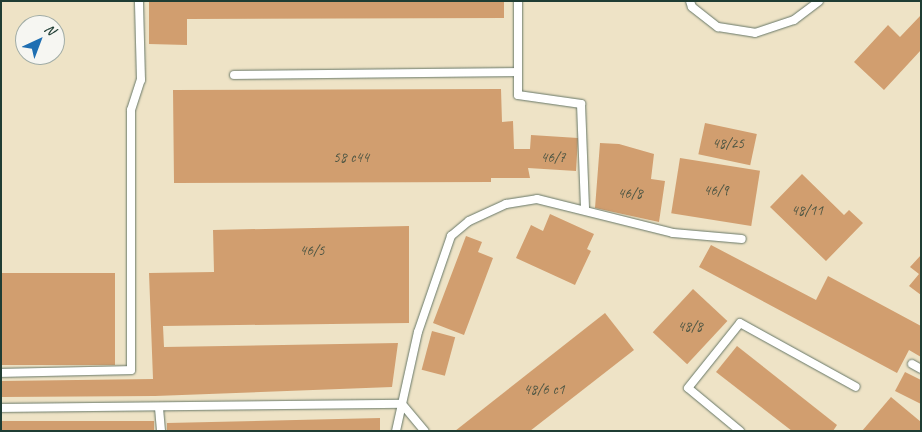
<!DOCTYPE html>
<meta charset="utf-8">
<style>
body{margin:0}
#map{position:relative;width:922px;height:432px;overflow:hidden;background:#eee3c6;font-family:Caveat,sans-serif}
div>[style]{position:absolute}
.building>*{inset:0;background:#d19e6f;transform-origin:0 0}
.roads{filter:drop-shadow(0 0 1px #677767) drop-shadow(0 0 1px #677767)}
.lane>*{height:8px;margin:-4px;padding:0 4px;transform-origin:4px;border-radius:4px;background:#fff}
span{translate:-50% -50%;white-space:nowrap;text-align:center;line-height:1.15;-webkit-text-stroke:4.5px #f6f6f2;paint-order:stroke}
.number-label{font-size:15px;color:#4c5543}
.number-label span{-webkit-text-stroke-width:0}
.frame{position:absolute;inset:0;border:2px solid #1f3d34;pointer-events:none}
.north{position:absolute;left:15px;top:15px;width:50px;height:50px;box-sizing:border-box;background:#f6f6f2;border:1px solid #a0aca6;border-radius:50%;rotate:43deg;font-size:14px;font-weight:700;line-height:20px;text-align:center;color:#1f3d34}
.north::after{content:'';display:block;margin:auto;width:18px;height:22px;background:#1f6fb2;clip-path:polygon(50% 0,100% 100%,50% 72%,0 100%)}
</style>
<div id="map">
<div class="building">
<div style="clip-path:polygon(149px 1px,504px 1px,504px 18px,187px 19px,187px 45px,149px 44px)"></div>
<div style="clip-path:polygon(921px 15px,921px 50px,884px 90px,854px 62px,888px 25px,900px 37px)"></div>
<div style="clip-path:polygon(501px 89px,502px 122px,513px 121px,514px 149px,530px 149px,531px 135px,578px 138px,576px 171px,528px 168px,530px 178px,491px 178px,491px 182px,174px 183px,173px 90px)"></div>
<div style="left:705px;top:123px;width:53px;height:32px;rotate:12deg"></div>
<div style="clip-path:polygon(600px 143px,619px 144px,654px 154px,651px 179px,665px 181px,659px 222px,595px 208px)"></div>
<div style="left:680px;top:158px;width:81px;height:56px;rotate:9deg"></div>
<div style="clip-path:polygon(802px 174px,844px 215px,849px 210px,863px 223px,826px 261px,770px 207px)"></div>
<div style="clip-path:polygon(550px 214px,594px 234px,587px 249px,591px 251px,575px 285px,516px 258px,531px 225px,543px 231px)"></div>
<div style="clip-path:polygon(409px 226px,409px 323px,163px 326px,164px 347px,398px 343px,392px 387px,155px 396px,1px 397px,1px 381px,153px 379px,149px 273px,214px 272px,213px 230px)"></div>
<div style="clip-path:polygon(466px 236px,482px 242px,478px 252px,493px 258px,464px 335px,433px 323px)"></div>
<div style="clip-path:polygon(711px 245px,816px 300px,828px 276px,921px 326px,921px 357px,909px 350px,897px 373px,699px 267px)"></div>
<div style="clip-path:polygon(921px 255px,921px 295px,909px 286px,919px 274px,910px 267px)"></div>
<div style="left:115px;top:273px;width:92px;height:114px;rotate:90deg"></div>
<div style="left:693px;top:289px;width:47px;height:59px;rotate:43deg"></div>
<div style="clip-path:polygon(605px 313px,634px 350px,530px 431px,455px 431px)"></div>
<div style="left:432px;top:331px;width:24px;height:40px;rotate:15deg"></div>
<div style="clip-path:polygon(737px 346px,837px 425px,833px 431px,792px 431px,716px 372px)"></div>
<div style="clip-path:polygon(905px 372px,921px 380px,921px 404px,895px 391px)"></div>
<div style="clip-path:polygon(891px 397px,921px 422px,921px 431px,862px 431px)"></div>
<div style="clip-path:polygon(380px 418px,380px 431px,167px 431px,167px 423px)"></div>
<div style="left:1px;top:421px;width:153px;height:10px"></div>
</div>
<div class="roads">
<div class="lane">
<div style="left:518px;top:1px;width:94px;rotate:90deg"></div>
<div style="left:518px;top:95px;width:64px;rotate:8.1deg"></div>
<div style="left:581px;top:104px;width:105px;rotate:87.8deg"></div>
<div style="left:690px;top:1px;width:6px;rotate:72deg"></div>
<div style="left:692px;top:7px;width:33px;rotate:38deg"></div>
<div style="left:718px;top:27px;width:37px;rotate:9deg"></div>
<div style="left:755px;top:33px;width:41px;rotate:-18.4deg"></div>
<div style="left:794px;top:20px;width:31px;rotate:-37deg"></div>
<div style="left:234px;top:75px;width:284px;rotate:-0.6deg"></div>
<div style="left:912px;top:364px;width:10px;rotate:29deg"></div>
<div style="left:1px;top:373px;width:130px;rotate:-1.3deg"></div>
<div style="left:131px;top:370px;width:260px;rotate:-90deg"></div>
<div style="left:131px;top:110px;width:32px;rotate:-72deg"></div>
<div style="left:141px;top:80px;width:79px;rotate:-91.5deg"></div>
<div style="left:1px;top:408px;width:401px;rotate:-0.6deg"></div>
<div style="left:402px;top:404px;width:35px;rotate:50deg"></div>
<div style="left:159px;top:408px;width:23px;rotate:85deg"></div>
<div style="left:396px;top:431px;width:101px;rotate:-77.5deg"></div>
<div style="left:418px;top:332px;width:102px;rotate:-71deg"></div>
<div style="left:451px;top:236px;width:23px;rotate:-40deg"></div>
<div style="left:469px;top:221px;width:41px;rotate:-24.7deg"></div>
<div style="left:506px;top:204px;width:31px;rotate:-9deg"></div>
<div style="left:537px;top:199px;width:140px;rotate:14deg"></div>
<div style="left:673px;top:233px;width:69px;rotate:5deg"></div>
<div style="left:740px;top:431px;width:67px;rotate:-140.4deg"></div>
<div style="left:688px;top:388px;width:83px;rotate:-51.3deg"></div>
<div style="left:740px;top:323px;width:132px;rotate:28.9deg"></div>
</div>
</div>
<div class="number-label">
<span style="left:728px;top:144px">48/25</span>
<span style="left:351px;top:158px">58 с44</span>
<span style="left:553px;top:158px">46/7</span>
<span style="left:716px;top:191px">46/9</span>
<span style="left:630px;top:194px">46/8</span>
<span style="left:807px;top:211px">48/11</span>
<span style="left:312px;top:251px">46/5</span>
<span style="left:690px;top:327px">48/8</span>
<span style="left:544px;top:390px">48/6 с1</span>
</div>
<div class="frame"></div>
<div class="north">N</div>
</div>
